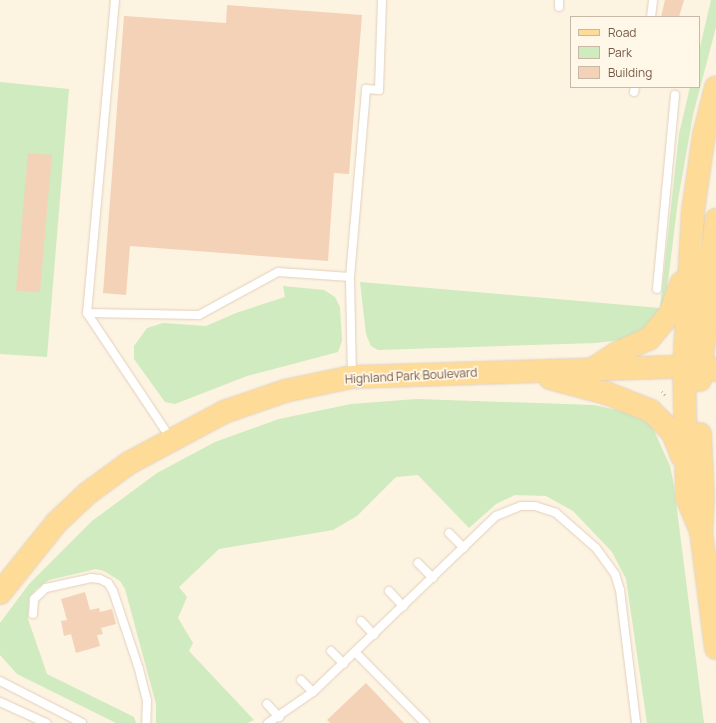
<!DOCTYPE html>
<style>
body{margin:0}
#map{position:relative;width:716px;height:723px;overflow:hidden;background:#fdf3e1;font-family:Manrope,sans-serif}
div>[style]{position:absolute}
.green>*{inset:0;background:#cfebbf}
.building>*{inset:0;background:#f3d2b8;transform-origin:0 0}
.path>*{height:2.5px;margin-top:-1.25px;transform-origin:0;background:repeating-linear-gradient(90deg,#d8b59b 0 1px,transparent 0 4px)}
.roads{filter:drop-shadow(0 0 1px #e1d0bd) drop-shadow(0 0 1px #e1d0bd)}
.service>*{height:8px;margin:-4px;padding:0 4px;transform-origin:4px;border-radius:4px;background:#fff}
.primary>*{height:22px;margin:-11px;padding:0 11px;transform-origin:11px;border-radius:11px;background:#fedc97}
span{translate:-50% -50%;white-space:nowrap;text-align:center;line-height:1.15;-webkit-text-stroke:3.5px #fff7e8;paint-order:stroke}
.street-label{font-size:12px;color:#755a47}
.legend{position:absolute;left:570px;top:16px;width:130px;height:72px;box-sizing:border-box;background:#fff7e8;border:1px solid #c8b8a8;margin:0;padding:5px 7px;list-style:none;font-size:12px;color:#755a47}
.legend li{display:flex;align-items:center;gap:8px;height:20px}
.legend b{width:20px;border:1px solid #c8b8a8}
</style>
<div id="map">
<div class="green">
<div style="clip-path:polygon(711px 0,716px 0,716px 27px,693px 115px,678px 200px,666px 298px,662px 310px,650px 327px,620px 340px,596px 343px,378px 350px,371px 346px,366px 334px,360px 282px,660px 308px,679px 134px,690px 87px,699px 87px,699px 51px)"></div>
<div style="clip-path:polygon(0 82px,69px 89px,47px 357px,0 354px)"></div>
<div style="clip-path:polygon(283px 286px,324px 290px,335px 297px,340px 307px,342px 341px,338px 352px,247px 376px,175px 404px,165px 402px,134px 359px,134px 346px,147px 328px,163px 323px,206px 326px,236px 313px,285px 297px)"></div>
<div style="clip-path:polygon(417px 399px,594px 405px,639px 415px,652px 426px,670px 466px,674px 486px,704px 723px,647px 723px,626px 579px,612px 552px,573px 511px,546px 496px,515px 495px,496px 504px,469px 528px,418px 475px,396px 477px,357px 516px,333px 530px,219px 549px,179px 587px,187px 597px,178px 618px,193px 643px,189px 651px,254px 720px,247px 723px,156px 723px,156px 704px,125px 589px,120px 581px,104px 571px,96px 569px,49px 580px,36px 589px,29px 598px,28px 619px,47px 674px,134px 717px,136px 723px,116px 723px,17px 674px,0 655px,0 623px,29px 584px,92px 521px,157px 473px,215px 442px,279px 419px,351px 404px)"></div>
</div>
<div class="building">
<div style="clip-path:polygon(665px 0,684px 0,679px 17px,661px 17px)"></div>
<div style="clip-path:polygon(227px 5px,362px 15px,349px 174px,334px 173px,328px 261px,130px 246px,126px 295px,103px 293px,124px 16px,226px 23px)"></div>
<div style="left:28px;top:153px;width:24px;height:138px;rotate:5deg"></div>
<div style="clip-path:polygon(85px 592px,90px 610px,99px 608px,100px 612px,112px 609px,116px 624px,101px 628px,103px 634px,97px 635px,100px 646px,76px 653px,71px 634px,64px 636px,61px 621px,67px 620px,61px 599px)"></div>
<div style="clip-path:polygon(366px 683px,404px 723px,330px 723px,327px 720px)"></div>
</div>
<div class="path">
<div style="left:662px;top:391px;width:8px;rotate:50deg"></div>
</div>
<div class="roads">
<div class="service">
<div style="left:115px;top:0;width:314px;rotate:95.1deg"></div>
<div style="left:87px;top:313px;width:151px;rotate:56.3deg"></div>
<div style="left:559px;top:7px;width:7px;rotate:-90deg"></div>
<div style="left:651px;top:17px;width:17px;rotate:-83deg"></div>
<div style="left:634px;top:92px;width:5px;rotate:-79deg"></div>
<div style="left:657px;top:289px;width:195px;rotate:-84.7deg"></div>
<div style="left:87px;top:313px;width:112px;rotate:1deg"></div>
<div style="left:199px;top:315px;width:90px;rotate:-28.6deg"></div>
<div style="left:278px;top:272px;width:72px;rotate:4deg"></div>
<div style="left:352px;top:376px;width:99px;rotate:-91.2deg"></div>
<div style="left:350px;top:277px;width:189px;rotate:-85.1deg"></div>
<div style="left:366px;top:89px;width:13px;rotate:4deg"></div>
<div style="left:379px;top:90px;width:90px;rotate:-88.1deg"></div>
<div style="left:449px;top:533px;width:21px;rotate:45deg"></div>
<div style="left:418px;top:563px;width:21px;rotate:45deg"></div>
<div style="left:389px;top:591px;width:21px;rotate:47deg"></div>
<div style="left:33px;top:614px;width:15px;rotate:-86deg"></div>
<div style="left:34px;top:599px;width:16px;rotate:-43deg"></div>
<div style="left:46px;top:588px;width:46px;rotate:-12.5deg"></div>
<div style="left:91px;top:578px;width:9px;rotate:6deg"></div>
<div style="left:100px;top:579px;width:9px;rotate:27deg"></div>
<div style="left:108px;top:583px;width:9px;rotate:58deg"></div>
<div style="left:113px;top:591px;width:82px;rotate:71.6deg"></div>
<div style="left:139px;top:669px;width:32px;rotate:76deg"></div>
<div style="left:147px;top:700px;width:23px;rotate:92deg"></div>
<div style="left:361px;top:621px;width:19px;rotate:47deg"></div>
<div style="left:331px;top:651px;width:18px;rotate:45deg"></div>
<div style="left:355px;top:652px;width:100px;rotate:45.4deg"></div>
<div style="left:301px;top:680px;width:17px;rotate:45deg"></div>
<div style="left:0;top:681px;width:92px;rotate:27.1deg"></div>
<div style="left:0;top:702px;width:51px;rotate:24.5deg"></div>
<div style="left:267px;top:704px;width:18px;rotate:47deg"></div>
<div style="left:268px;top:723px;width:55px;rotate:-34.6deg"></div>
<div style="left:313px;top:692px;width:254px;rotate:-43.9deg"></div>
<div style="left:496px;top:516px;width:27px;rotate:-22deg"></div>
<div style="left:521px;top:506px;width:14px"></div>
<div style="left:535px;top:506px;width:22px;rotate:18deg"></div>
<div style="left:556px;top:513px;width:53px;rotate:41.2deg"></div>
<div style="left:596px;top:548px;width:32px;rotate:54deg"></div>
<div style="left:615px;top:574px;width:17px;rotate:73deg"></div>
<div style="left:620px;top:590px;width:134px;rotate:83.1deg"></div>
</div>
<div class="primary">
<div style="left:591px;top:370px;width:31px;rotate:-33deg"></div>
<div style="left:617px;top:353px;width:35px;rotate:-24deg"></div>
<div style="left:649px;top:339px;width:33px;rotate:-50deg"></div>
<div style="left:670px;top:314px;width:33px;rotate:-70deg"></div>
<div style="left:550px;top:378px;width:58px;rotate:15deg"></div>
<div style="left:606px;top:393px;width:48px;rotate:21.8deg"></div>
<div style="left:651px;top:411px;width:31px;rotate:45deg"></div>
<div style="left:673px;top:433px;width:25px;rotate:69deg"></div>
<div style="left:700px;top:380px;width:161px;rotate:-84.3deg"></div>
<div style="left:700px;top:434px;width:63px;rotate:87.3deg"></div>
<div style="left:703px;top:497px;width:34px;rotate:93deg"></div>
<div style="left:701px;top:531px;width:118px;rotate:82.7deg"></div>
<div style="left:701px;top:531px;width:36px;rotate:-113deg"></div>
<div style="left:687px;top:498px;width:131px;rotate:-91.3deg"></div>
<div style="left:684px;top:367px;width:156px;rotate:-86.7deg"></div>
<div style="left:693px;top:211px;width:77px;rotate:-81.8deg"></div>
<div style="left:704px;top:135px;width:49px;rotate:-76deg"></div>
<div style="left:0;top:593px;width:90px;rotate:-51.3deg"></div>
<div style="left:56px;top:523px;width:44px;rotate:-43.2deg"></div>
<div style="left:88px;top:493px;width:51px;rotate:-36.2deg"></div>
<div style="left:129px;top:463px;width:108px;rotate:-28.2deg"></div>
<div style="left:224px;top:412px;width:65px;rotate:-19deg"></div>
<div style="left:285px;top:391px;width:68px;rotate:-11.8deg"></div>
<div style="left:352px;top:377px;width:350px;rotate:-1.8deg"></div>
<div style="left:702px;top:366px;width:15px;rotate:16deg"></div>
</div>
</div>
<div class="street-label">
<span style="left:411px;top:376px;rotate:-3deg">Highland Park Boulevard</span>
</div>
<ul class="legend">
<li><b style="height:5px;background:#fedc97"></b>Road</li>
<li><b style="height:11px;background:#cfebbf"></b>Park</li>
<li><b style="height:11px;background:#f3d2b8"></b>Building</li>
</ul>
</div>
